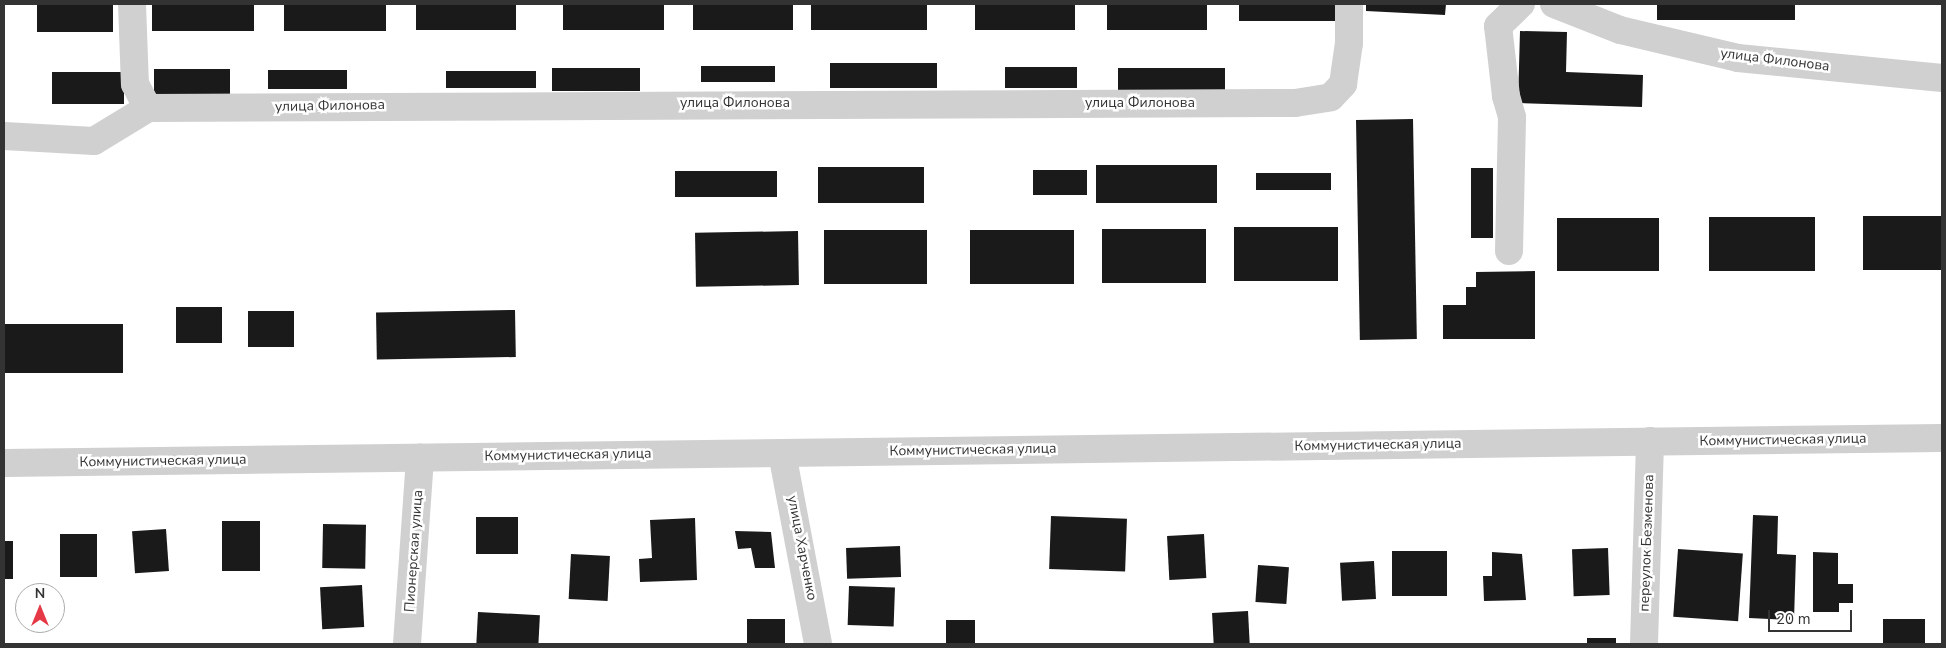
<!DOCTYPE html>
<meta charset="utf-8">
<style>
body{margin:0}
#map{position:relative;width:1946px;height:648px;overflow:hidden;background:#fff;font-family:"Nunito Sans",sans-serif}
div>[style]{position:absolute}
.building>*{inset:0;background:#1a1a1a;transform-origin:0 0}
.minor>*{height:28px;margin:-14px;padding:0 14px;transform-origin:14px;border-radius:14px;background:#d0d0d0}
span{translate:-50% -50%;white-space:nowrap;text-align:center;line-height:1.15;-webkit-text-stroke:5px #fff;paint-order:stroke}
.street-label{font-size:14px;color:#333}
.frame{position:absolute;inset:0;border:5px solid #333;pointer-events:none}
.north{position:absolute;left:15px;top:583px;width:50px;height:50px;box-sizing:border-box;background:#fff;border:1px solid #adadad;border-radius:50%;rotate:0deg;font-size:14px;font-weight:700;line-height:20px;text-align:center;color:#333}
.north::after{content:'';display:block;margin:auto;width:18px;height:22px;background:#e63946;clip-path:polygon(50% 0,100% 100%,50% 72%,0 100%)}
.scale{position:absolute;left:1768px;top:610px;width:84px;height:22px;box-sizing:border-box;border:2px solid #333;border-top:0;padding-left:6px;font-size:15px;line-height:18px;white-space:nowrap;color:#333;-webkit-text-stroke:4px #fff;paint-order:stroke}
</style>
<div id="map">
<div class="building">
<div style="left:37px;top:4px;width:76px;height:28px"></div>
<div style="left:152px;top:4px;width:102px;height:27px"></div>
<div style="left:284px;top:4px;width:102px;height:27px"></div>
<div style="left:416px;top:4px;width:100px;height:26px"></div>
<div style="left:563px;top:4px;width:101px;height:26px"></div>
<div style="left:693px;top:4px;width:100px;height:26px"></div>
<div style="left:811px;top:4px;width:116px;height:26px"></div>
<div style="left:975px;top:4px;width:100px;height:26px"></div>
<div style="left:1107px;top:4px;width:100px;height:26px"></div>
<div style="left:1239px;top:4px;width:99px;height:17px"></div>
<div style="clip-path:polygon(1366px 4px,1446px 4px,1445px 15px,1366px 11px)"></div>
<div style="left:1657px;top:4px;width:138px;height:16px"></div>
<div style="clip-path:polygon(1520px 31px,1567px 32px,1566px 72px,1643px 75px,1642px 107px,1518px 103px)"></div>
<div style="left:830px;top:63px;width:107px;height:25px"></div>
<div style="left:701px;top:66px;width:74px;height:16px"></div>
<div style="left:1005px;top:67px;width:72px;height:21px"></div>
<div style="left:552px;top:68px;width:88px;height:23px"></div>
<div style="left:1118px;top:68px;width:107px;height:23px"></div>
<div style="left:154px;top:69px;width:76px;height:25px"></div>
<div style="left:268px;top:70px;width:79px;height:19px"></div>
<div style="left:446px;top:71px;width:90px;height:17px"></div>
<div style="left:52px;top:72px;width:72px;height:32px"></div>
<div style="left:1413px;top:119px;width:220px;height:57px;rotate:89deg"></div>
<div style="left:1096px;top:165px;width:121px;height:38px"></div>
<div style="left:818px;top:167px;width:106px;height:36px"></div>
<div style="left:1471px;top:168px;width:22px;height:70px"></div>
<div style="left:1033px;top:170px;width:54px;height:25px"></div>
<div style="left:675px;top:171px;width:102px;height:26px"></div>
<div style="left:1256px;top:173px;width:75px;height:17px"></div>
<div style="left:1942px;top:216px;width:54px;height:79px;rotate:90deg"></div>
<div style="left:1709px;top:217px;width:106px;height:54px"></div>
<div style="left:1557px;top:218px;width:102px;height:53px"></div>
<div style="left:1338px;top:227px;width:54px;height:104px;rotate:90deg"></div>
<div style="left:1206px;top:229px;width:54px;height:104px;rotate:90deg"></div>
<div style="left:927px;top:230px;width:54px;height:103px;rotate:90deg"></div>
<div style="left:970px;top:230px;width:104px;height:54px"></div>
<div style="left:798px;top:231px;width:54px;height:103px;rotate:89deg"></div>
<div style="clip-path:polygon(1535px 271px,1535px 339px,1443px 339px,1443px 305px,1466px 305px,1466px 287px,1476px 287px,1476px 272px)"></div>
<div style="left:176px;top:307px;width:46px;height:36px"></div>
<div style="left:515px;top:310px;width:47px;height:139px;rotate:89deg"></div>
<div style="left:248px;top:311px;width:46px;height:36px"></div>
<div style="left:4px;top:324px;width:119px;height:49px"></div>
<div style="clip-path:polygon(1753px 515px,1778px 516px,1777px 554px,1796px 555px,1794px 620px,1749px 618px)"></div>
<div style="left:1051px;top:516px;width:76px;height:53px;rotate:2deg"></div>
<div style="left:476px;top:517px;width:42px;height:37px"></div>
<div style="clip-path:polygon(695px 518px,697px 580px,640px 582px,639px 559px,652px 558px,650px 520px)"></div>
<div style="left:222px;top:521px;width:38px;height:50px"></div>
<div style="left:323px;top:524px;width:43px;height:44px;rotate:1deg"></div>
<div style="left:166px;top:529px;width:42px;height:34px;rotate:86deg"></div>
<div style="clip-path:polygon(735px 531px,771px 532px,775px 568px,755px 568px,751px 548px,738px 549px)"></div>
<div style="left:60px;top:534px;width:37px;height:43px"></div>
<div style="left:1204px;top:534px;width:44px;height:37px;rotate:87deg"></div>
<div style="left:4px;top:541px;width:9px;height:38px"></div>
<div style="left:900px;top:546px;width:31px;height:54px;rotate:88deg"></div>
<div style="left:1608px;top:548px;width:47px;height:36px;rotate:88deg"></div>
<div style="left:1678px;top:549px;width:65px;height:68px;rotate:4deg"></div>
<div style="left:1392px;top:551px;width:55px;height:45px"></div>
<div style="clip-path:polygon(1492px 552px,1522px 554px,1526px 600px,1484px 601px,1483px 576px,1492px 576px)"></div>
<div style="clip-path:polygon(1813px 552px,1838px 553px,1838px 584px,1853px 584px,1853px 603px,1839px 603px,1839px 612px,1813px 612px)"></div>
<div style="left:571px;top:554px;width:39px;height:45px;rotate:3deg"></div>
<div style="left:1374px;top:561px;width:38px;height:34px;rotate:87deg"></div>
<div style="left:1258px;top:565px;width:31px;height:37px;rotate:4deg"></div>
<div style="left:362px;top:585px;width:42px;height:42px;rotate:87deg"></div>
<div style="left:849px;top:586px;width:46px;height:39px;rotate:2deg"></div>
<div style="left:1248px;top:611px;width:33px;height:36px;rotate:87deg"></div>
<div style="left:478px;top:612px;width:62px;height:32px;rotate:3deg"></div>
<div style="left:785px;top:619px;width:25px;height:38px;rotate:90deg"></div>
<div style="left:1925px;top:619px;width:25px;height:42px;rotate:90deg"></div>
<div style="left:975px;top:620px;width:24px;height:29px;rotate:90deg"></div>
<div style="left:1587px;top:638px;width:29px;height:6px"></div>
</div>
<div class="minor">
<div style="left:132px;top:4px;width:80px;rotate:87.9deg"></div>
<div style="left:135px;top:84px;width:27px;rotate:62deg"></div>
<div style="left:1554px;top:4px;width:71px;rotate:21.5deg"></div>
<div style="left:1620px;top:30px;width:121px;rotate:13.3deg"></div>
<div style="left:1738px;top:58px;width:205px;rotate:5.6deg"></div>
<div style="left:148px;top:108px;width:1147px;rotate:-0.25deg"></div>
<div style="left:1295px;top:103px;width:36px;rotate:-9deg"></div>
<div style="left:1331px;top:97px;width:18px;rotate:-47deg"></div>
<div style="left:1343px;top:84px;width:41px;rotate:-81.7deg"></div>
<div style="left:1349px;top:43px;width:39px;rotate:-90deg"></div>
<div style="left:4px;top:136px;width:90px;rotate:3.2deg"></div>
<div style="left:94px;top:141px;width:63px;rotate:-31.4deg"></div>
<div style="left:1509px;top:251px;width:134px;rotate:-88.7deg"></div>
<div style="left:1512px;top:117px;width:22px;rotate:-106deg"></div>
<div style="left:1506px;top:96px;width:70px;rotate:-96.5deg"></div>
<div style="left:1498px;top:26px;width:32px;rotate:-44deg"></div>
<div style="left:782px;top:453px;width:194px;rotate:79.3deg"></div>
<div style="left:4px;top:463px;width:1938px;rotate:-0.74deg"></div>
<div style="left:407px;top:644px;width:187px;rotate:-86deg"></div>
<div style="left:1644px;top:644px;width:203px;rotate:-88.3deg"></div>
</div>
<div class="street-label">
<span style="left:1775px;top:60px;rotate:7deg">улица Филонова</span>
<span style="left:735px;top:103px">улица Филонова</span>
<span style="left:1140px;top:103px">улица Филонова</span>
<span style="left:330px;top:106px;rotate:-1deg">улица Филонова</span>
<span style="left:1783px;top:440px;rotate:-1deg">Коммунистическая улица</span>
<span style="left:1378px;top:445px;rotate:-1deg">Коммунистическая улица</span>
<span style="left:973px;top:450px;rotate:-1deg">Коммунистическая улица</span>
<span style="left:568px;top:455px;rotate:-1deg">Коммунистическая улица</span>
<span style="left:163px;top:461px;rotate:-1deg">Коммунистическая улица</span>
<span style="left:1647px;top:543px;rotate:-88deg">переулок Безменова</span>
<span style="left:802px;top:548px;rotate:79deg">улица Харченко</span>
<span style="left:414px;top:551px;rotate:-86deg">Пионерская улица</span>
</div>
<div class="frame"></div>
<div class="north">N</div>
<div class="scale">20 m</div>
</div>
